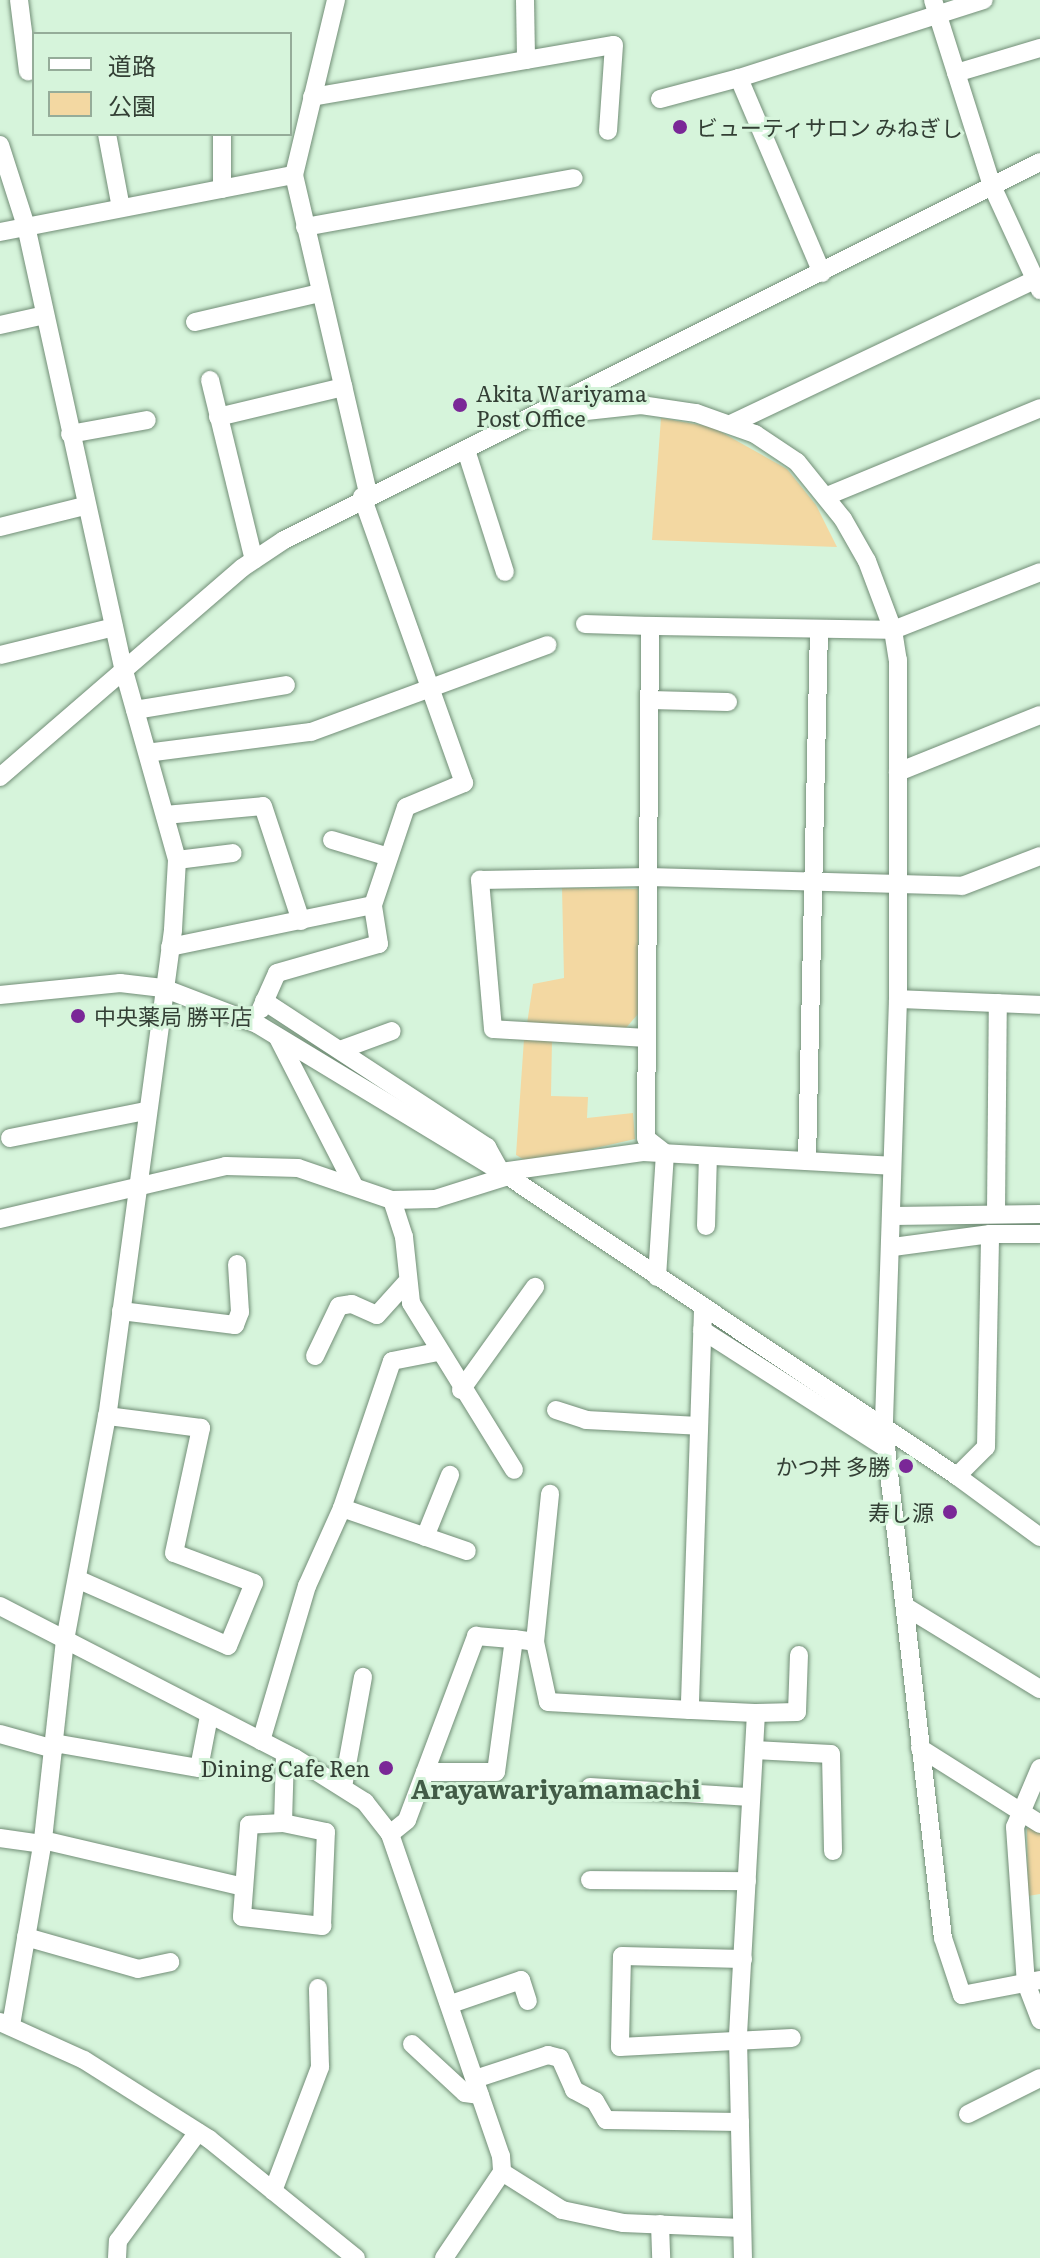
<!DOCTYPE html>
<meta charset="utf-8">
<style>
body{margin:0}
#map{position:relative;width:1040px;height:2258px;overflow:hidden;background:#d6f4db;font-family:Literata,"Noto Sans JP",serif}
div>[style]{position:absolute}
.green>*{inset:0;background:#f3d8a2}
.roads{filter:drop-shadow(0 0 2px #728e77) drop-shadow(0 0 2px #728e77)}
.minor>*{height:18px;margin:-9px;padding:0 9px;transform-origin:9px;border-radius:9px;background:#fff}
.dots>*{width:22px;height:22px;translate:-50% -50%;box-sizing:border-box;border:4px solid #d6f4db;border-radius:50%}
span{translate:-50% -50%;white-space:nowrap;text-align:center;line-height:1.15;-webkit-text-stroke:6px #d6f4db;paint-order:stroke}
.poi-label{font-size:22px;color:#333f35}
.left{translate:0 -50%;text-align:left}
.right{translate:-100% -50%;text-align:right}
.quarter-label{font-size:26px;color:#425c47;font-weight:700}
.legend{position:absolute;left:32px;top:32px;width:260px;height:104px;box-sizing:border-box;background:#d6f4db;border:2px solid #95ac99;margin:0;padding:10px 14px;list-style:none;font-size:24px;color:#333f35}
.legend li{display:flex;align-items:center;gap:16px;height:40px}
.legend b{width:40px;border:2px solid #95ac99}
</style>
<div id="map">
<div class="green">
<div style="clip-path:polygon(661px 418px,712px 427px,787px 469px,816px 505px,837px 547px,652px 540px)"></div>
<div style="clip-path:polygon(562px 888px,638px 889px,638px 1014px,625px 1029px,527px 1024px,533px 984px,564px 978px)"></div>
<div style="clip-path:polygon(524px 1039px,552px 1040px,551px 1096px,588px 1097px,587px 1118px,633px 1113px,635px 1139px,530px 1163px,516px 1155px)"></div>
<div style="clip-path:polygon(1033px 1825px,1040px 1830px,1040px 1894px,1028px 1896px,1027px 1829px)"></div>
</div>
<div class="roads">
<div class="minor">
<div style="left:19px;top:0;width:72px;rotate:82.8deg"></div>
<div style="left:336px;top:0;width:180px;rotate:103.5deg"></div>
<div style="left:294px;top:175px;width:327px;rotate:76.9deg"></div>
<div style="left:525px;top:0;width:60px;rotate:89deg"></div>
<div style="left:933px;top:0;width:195px;rotate:72.4deg"></div>
<div style="left:992px;top:186px;width:115px;rotate:65.2deg"></div>
<div style="left:956px;top:73px;width:88px;rotate:-16.6deg"></div>
<div style="left:312px;top:97px;width:306px;rotate:-9.8deg"></div>
<div style="left:614px;top:45px;width:86px;rotate:94deg"></div>
<div style="left:660px;top:99px;width:82px;rotate:-14.9deg"></div>
<div style="left:107px;top:134px;width:75px;rotate:79.3deg"></div>
<div style="left:0;top:145px;width:85px;rotate:72.2deg"></div>
<div style="left:26px;top:226px;width:456px;rotate:77.6deg"></div>
<div style="left:124px;top:671px;width:196px;rotate:74.3deg"></div>
<div style="left:177px;top:860px;width:70px;rotate:93.3deg"></div>
<div style="left:173px;top:930px;width:490px;rotate:97.7deg"></div>
<div style="left:107px;top:1416px;width:228px;rotate:100.6deg"></div>
<div style="left:65px;top:1640px;width:201px;rotate:96.3deg"></div>
<div style="left:43px;top:1840px;width:189px;rotate:99.8deg"></div>
<div style="left:222px;top:189px;width:55px;rotate:-90deg"></div>
<div style="left:305px;top:227px;width:273px;rotate:-10.3deg"></div>
<div style="left:0;top:232px;width:299px;rotate:-11deg"></div>
<div style="left:822px;top:273px;width:212px;rotate:-113.1deg"></div>
<div style="left:739px;top:78px;width:257px;rotate:-17.7deg"></div>
<div style="left:195px;top:322px;width:128px;rotate:-13.1deg"></div>
<div style="left:0;top:325px;width:46px;rotate:-12.5deg"></div>
<div style="left:210px;top:380px;width:185px;rotate:76.3deg"></div>
<div style="left:540px;top:416px;width:102px;rotate:-6.2deg"></div>
<div style="left:641px;top:405px;width:56px;rotate:8.3deg"></div>
<div style="left:696px;top:413px;width:63px;rotate:19.6deg"></div>
<div style="left:755px;top:434px;width:50px;rotate:33.7deg"></div>
<div style="left:797px;top:462px;width:73px;rotate:51.1deg"></div>
<div style="left:843px;top:519px;width:48px;rotate:60.3deg"></div>
<div style="left:867px;top:561px;width:74px;rotate:69.4deg"></div>
<div style="left:893px;top:630px;width:30px;rotate:81deg"></div>
<div style="left:898px;top:660px;width:339px;rotate:90deg"></div>
<div style="left:898px;top:999px;width:431px;rotate:91.9deg"></div>
<div style="left:884px;top:1430px;width:511px;rotate:83.38deg"></div>
<div style="left:943px;top:1938px;width:60px;rotate:71.6deg"></div>
<div style="left:962px;top:1995px;width:79px;rotate:-10.9deg"></div>
<div style="left:218px;top:417px;width:129px;rotate:-13.5deg"></div>
<div style="left:731px;top:424px;width:342px;rotate:-25.4deg"></div>
<div style="left:70px;top:434px;width:78px;rotate:-10.3deg"></div>
<div style="left:466px;top:450px;width:128px;rotate:72.3deg"></div>
<div style="left:827px;top:496px;width:230px;rotate:-22.4deg"></div>
<div style="left:0;top:527px;width:88px;rotate:-13.9deg"></div>
<div style="left:585px;top:624px;width:65px;rotate:1.8deg"></div>
<div style="left:0;top:655px;width:117px;rotate:-13.8deg"></div>
<div style="left:650px;top:700px;width:78px;rotate:1.5deg"></div>
<div style="left:135px;top:710px;width:153px;rotate:-9.4deg"></div>
<div style="left:154px;top:752px;width:158px;rotate:-7.3deg"></div>
<div style="left:311px;top:732px;width:252px;rotate:-20.2deg"></div>
<div style="left:898px;top:772px;width:153px;rotate:-21.9deg"></div>
<div style="left:0;top:777px;width:320px;rotate:-40.8deg"></div>
<div style="left:242px;top:568px;width:50px;rotate:-33.7deg"></div>
<div style="left:284px;top:540px;width:845px;rotate:-26.57deg"></div>
<div style="left:165px;top:815px;width:98px;rotate:-5.2deg"></div>
<div style="left:263px;top:806px;width:121px;rotate:71.7deg"></div>
<div style="left:332px;top:840px;width:59px;rotate:16.6deg"></div>
<div style="left:177px;top:860px;width:56px;rotate:-7.1deg"></div>
<div style="left:170px;top:947px;width:207px;rotate:-11.7deg"></div>
<div style="left:0;top:995px;width:121px;rotate:-5.7deg"></div>
<div style="left:120px;top:983px;width:43px;rotate:6.6deg"></div>
<div style="left:163px;top:988px;width:101px;rotate:21deg"></div>
<div style="left:257px;top:1024px;width:293px;rotate:31.2deg"></div>
<div style="left:508px;top:1176px;width:540px;rotate:33.75deg"></div>
<div style="left:957px;top:1476px;width:103px;rotate:36.3deg"></div>
<div style="left:898px;top:999px;width:142px;rotate:2.4deg"></div>
<div style="left:264px;top:1001px;width:267px;rotate:33.2deg"></div>
<div style="left:487px;top:1147px;width:29px;rotate:61deg"></div>
<div style="left:501px;top:1172px;width:143px;rotate:-8deg"></div>
<div style="left:643px;top:1152px;width:248px;rotate:3.2deg"></div>
<div style="left:261px;top:1009px;width:39px;rotate:-66deg"></div>
<div style="left:277px;top:973px;width:106px;rotate:-15.9deg"></div>
<div style="left:379px;top:944px;width:39px;rotate:-99deg"></div>
<div style="left:373px;top:905px;width:103px;rotate:-71.4deg"></div>
<div style="left:406px;top:807px;width:63px;rotate:-22.5deg"></div>
<div style="left:464px;top:783px;width:304px;rotate:-109.6deg"></div>
<div style="left:278px;top:1038px;width:166px;rotate:62.8deg"></div>
<div style="left:647px;top:1038px;width:154px;rotate:-176.7deg"></div>
<div style="left:493px;top:1029px;width:150px;rotate:-95deg"></div>
<div style="left:480px;top:880px;width:169px;rotate:-1deg"></div>
<div style="left:649px;top:877px;width:313px;rotate:1.6deg"></div>
<div style="left:962px;top:886px;width:84px;rotate:-21deg"></div>
<div style="left:340px;top:1050px;width:55px;rotate:-20.1deg"></div>
<div style="left:10px;top:1138px;width:138px;rotate:-11.3deg"></div>
<div style="left:807px;top:1161px;width:531px;rotate:-88.71deg"></div>
<div style="left:392px;top:1200px;width:39px;rotate:72deg"></div>
<div style="left:404px;top:1237px;width:66px;rotate:83.9deg"></div>
<div style="left:411px;top:1303px;width:196px;rotate:58.3deg"></div>
<div style="left:996px;top:1212px;width:209px;rotate:-89.5deg"></div>
<div style="left:893px;top:1216px;width:147px;rotate:-0.8deg"></div>
<div style="left:0;top:1219px;width:232px;rotate:-13.2deg"></div>
<div style="left:226px;top:1166px;width:72px;rotate:1.6deg"></div>
<div style="left:298px;top:1168px;width:99px;rotate:18.8deg"></div>
<div style="left:392px;top:1200px;width:43px;rotate:-1.3deg"></div>
<div style="left:435px;top:1199px;width:77px;rotate:-17.5deg"></div>
<div style="left:706px;top:1226px;width:70px;rotate:-88.4deg"></div>
<div style="left:893px;top:1247px;width:98px;rotate:-7.6deg"></div>
<div style="left:990px;top:1234px;width:50px"></div>
<div style="left:657px;top:1277px;width:124px;rotate:-86.3deg"></div>
<div style="left:665px;top:1153px;width:24px;rotate:-142deg"></div>
<div style="left:646px;top:1138px;width:512px;rotate:-89.55deg"></div>
<div style="left:650px;top:626px;width:243px;rotate:0.9deg"></div>
<div style="left:893px;top:630px;width:158px;rotate:-21.5deg"></div>
<div style="left:703px;top:1310px;width:400px;rotate:91.9deg"></div>
<div style="left:690px;top:1710px;width:66px;rotate:2.6deg"></div>
<div style="left:756px;top:1713px;width:326px;rotate:93.2deg"></div>
<div style="left:738px;top:2039px;width:219px;rotate:88.7deg"></div>
<div style="left:121px;top:1311px;width:115px;rotate:7deg"></div>
<div style="left:235px;top:1325px;width:14px;rotate:-69deg"></div>
<div style="left:240px;top:1312px;width:48px;rotate:-93.6deg"></div>
<div style="left:702px;top:1330px;width:219px;rotate:32.7deg"></div>
<div style="left:315px;top:1356px;width:55px;rotate:-64.4deg"></div>
<div style="left:339px;top:1306px;width:13px;rotate:-9deg"></div>
<div style="left:352px;top:1304px;width:27px;rotate:24deg"></div>
<div style="left:377px;top:1315px;width:42px;rotate:-47.9deg"></div>
<div style="left:461px;top:1390px;width:127px;rotate:-54.3deg"></div>
<div style="left:556px;top:1410px;width:32px;rotate:18deg"></div>
<div style="left:586px;top:1420px;width:113px;rotate:3deg"></div>
<div style="left:957px;top:1476px;width:41px;rotate:-45deg"></div>
<div style="left:986px;top:1447px;width:213px;rotate:-88.9deg"></div>
<div style="left:342px;top:1508px;width:132px;rotate:19deg"></div>
<div style="left:425px;top:1537px;width:67px;rotate:-68deg"></div>
<div style="left:77px;top:1579px;width:165px;rotate:23.9deg"></div>
<div style="left:228px;top:1646px;width:68px;rotate:-67.6deg"></div>
<div style="left:254px;top:1583px;width:85px;rotate:-159.4deg"></div>
<div style="left:174px;top:1553px;width:128px;rotate:-77.8deg"></div>
<div style="left:201px;top:1428px;width:95px;rotate:-172.7deg"></div>
<div style="left:0;top:1606px;width:332px;rotate:27.3deg"></div>
<div style="left:295px;top:1758px;width:83px;rotate:32.2deg"></div>
<div style="left:365px;top:1802px;width:41px;rotate:52deg"></div>
<div style="left:390px;top:1834px;width:341px;rotate:71deg"></div>
<div style="left:501px;top:2156px;width:16px;rotate:86deg"></div>
<div style="left:502px;top:2172px;width:104px;rotate:124deg"></div>
<div style="left:906px;top:1607px;width:157px;rotate:31.5deg"></div>
<div style="left:514px;top:1639px;width:21px;rotate:8deg"></div>
<div style="left:535px;top:1642px;width:61px;rotate:77.8deg"></div>
<div style="left:548px;top:1702px;width:142px;rotate:3.2deg"></div>
<div style="left:535px;top:1642px;width:149px;rotate:-84.2deg"></div>
<div style="left:756px;top:1713px;width:41px;rotate:-1.4deg"></div>
<div style="left:797px;top:1712px;width:57px;rotate:-88deg"></div>
<div style="left:0;top:1734px;width:56px;rotate:15.5deg"></div>
<div style="left:261px;top:1741px;width:162px;rotate:-73.5deg"></div>
<div style="left:307px;top:1586px;width:85px;rotate:-65.8deg"></div>
<div style="left:342px;top:1508px;width:155px;rotate:-71.2deg"></div>
<div style="left:392px;top:1361px;width:47px;rotate:-11.1deg"></div>
<div style="left:54px;top:1743px;width:147px;rotate:9.8deg"></div>
<div style="left:199px;top:1768px;width:53px;rotate:-79.1deg"></div>
<div style="left:920px;top:1748px;width:142px;rotate:32.3deg"></div>
<div style="left:754px;top:1750px;width:77px;rotate:3deg"></div>
<div style="left:831px;top:1754px;width:97px;rotate:88.8deg"></div>
<div style="left:1040px;top:1768px;width:64px;rotate:113deg"></div>
<div style="left:1015px;top:1827px;width:156px;rotate:86deg"></div>
<div style="left:1026px;top:1983px;width:40px;rotate:69deg"></div>
<div style="left:343px;top:1787px;width:112px;rotate:-79.7deg"></div>
<div style="left:590px;top:1787px;width:161px;rotate:3.6deg"></div>
<div style="left:283px;top:1823px;width:34px;rotate:177deg"></div>
<div style="left:249px;top:1825px;width:92px;rotate:94.4deg"></div>
<div style="left:242px;top:1917px;width:81px;rotate:6.4deg"></div>
<div style="left:322px;top:1926px;width:94px;rotate:-87.6deg"></div>
<div style="left:326px;top:1832px;width:44px;rotate:-168.2deg"></div>
<div style="left:283px;top:1823px;width:69px;rotate:-88.3deg"></div>
<div style="left:390px;top:1834px;width:22px;rotate:-39deg"></div>
<div style="left:407px;top:1820px;width:197px;rotate:-69.4deg"></div>
<div style="left:476px;top:1636px;width:38px;rotate:5deg"></div>
<div style="left:514px;top:1639px;width:134px;rotate:97.7deg"></div>
<div style="left:496px;top:1772px;width:71px;rotate:180deg"></div>
<div style="left:0;top:1838px;width:42px;rotate:8.1deg"></div>
<div style="left:43px;top:1840px;width:206px;rotate:13.2deg"></div>
<div style="left:590px;top:1880px;width:157px;rotate:0.4deg"></div>
<div style="left:26px;top:1937px;width:116px;rotate:15.9deg"></div>
<div style="left:138px;top:1969px;width:33px;rotate:-12deg"></div>
<div style="left:743px;top:1959px;width:121px;rotate:-178.6deg"></div>
<div style="left:622px;top:1956px;width:91px;rotate:91.3deg"></div>
<div style="left:620px;top:2047px;width:172px;rotate:-3deg"></div>
<div style="left:451px;top:2004px;width:74px;rotate:-18.9deg"></div>
<div style="left:521px;top:1980px;width:22px;rotate:72deg"></div>
<div style="left:0;top:2022px;width:92px;rotate:24.3deg"></div>
<div style="left:84px;top:2060px;width:148px;rotate:32.3deg"></div>
<div style="left:209px;top:2139px;width:189px;rotate:39deg"></div>
<div style="left:412px;top:2044px;width:72px;rotate:42.8deg"></div>
<div style="left:465px;top:2093px;width:15px;rotate:8deg"></div>
<div style="left:475px;top:2079px;width:77px;rotate:-18.2deg"></div>
<div style="left:548px;top:2055px;width:12px;rotate:14deg"></div>
<div style="left:560px;top:2058px;width:35px;rotate:66deg"></div>
<div style="left:574px;top:2090px;width:24px;rotate:28deg"></div>
<div style="left:595px;top:2101px;width:22px;rotate:60deg"></div>
<div style="left:606px;top:2120px;width:134px;rotate:0.9deg"></div>
<div style="left:968px;top:2114px;width:80px;rotate:-26.6deg"></div>
<div style="left:502px;top:2172px;width:71px;rotate:32.3deg"></div>
<div style="left:562px;top:2210px;width:62px;rotate:12deg"></div>
<div style="left:623px;top:2223px;width:119px;rotate:2.4deg"></div>
<div style="left:273px;top:2191px;width:133px;rotate:-69.2deg"></div>
<div style="left:320px;top:2067px;width:79px;rotate:-91.5deg"></div>
<div style="left:660px;top:2224px;width:34px;rotate:88deg"></div>
<div style="left:117px;top:2258px;width:17px;rotate:-87deg"></div>
<div style="left:118px;top:2241px;width:135px;rotate:-53.7deg"></div>
</div>
</div>
<div class="dots">
<div style="left:680px;top:127px;background:#7a2797"></div>
<div style="left:460px;top:405px;background:#7a2797"></div>
<div style="left:78px;top:1016px;background:#7a2797"></div>
<div style="left:906px;top:1466px;background:#7a2797"></div>
<div style="left:950px;top:1512px;background:#7a2797"></div>
<div style="left:386px;top:1768px;background:#7a2797"></div>
</div>
<div class="poi-label">
<span class="left" style="left:696px;top:127px">ビューティサロン みねぎし</span>
<span class="left" style="left:476px;top:405px">Akita Wariyama<br>Post Office</span>
<span class="left" style="left:94px;top:1016px">中央薬局 勝平店</span>
<span class="right" style="left:890px;top:1466px">かつ丼 多勝</span>
<span class="right" style="left:934px;top:1512px">寿し源</span>
<span class="right" style="left:370px;top:1768px">Dining Cafe Ren</span>
</div>
<div class="quarter-label">
<span style="left:556px;top:1788px">Arayawariyamamachi</span>
</div>
<ul class="legend">
<li><b style="height:10px;background:#fff"></b>道路</li>
<li><b style="height:22px;background:#f3d8a2"></b>公園</li>
</ul>
</div>
